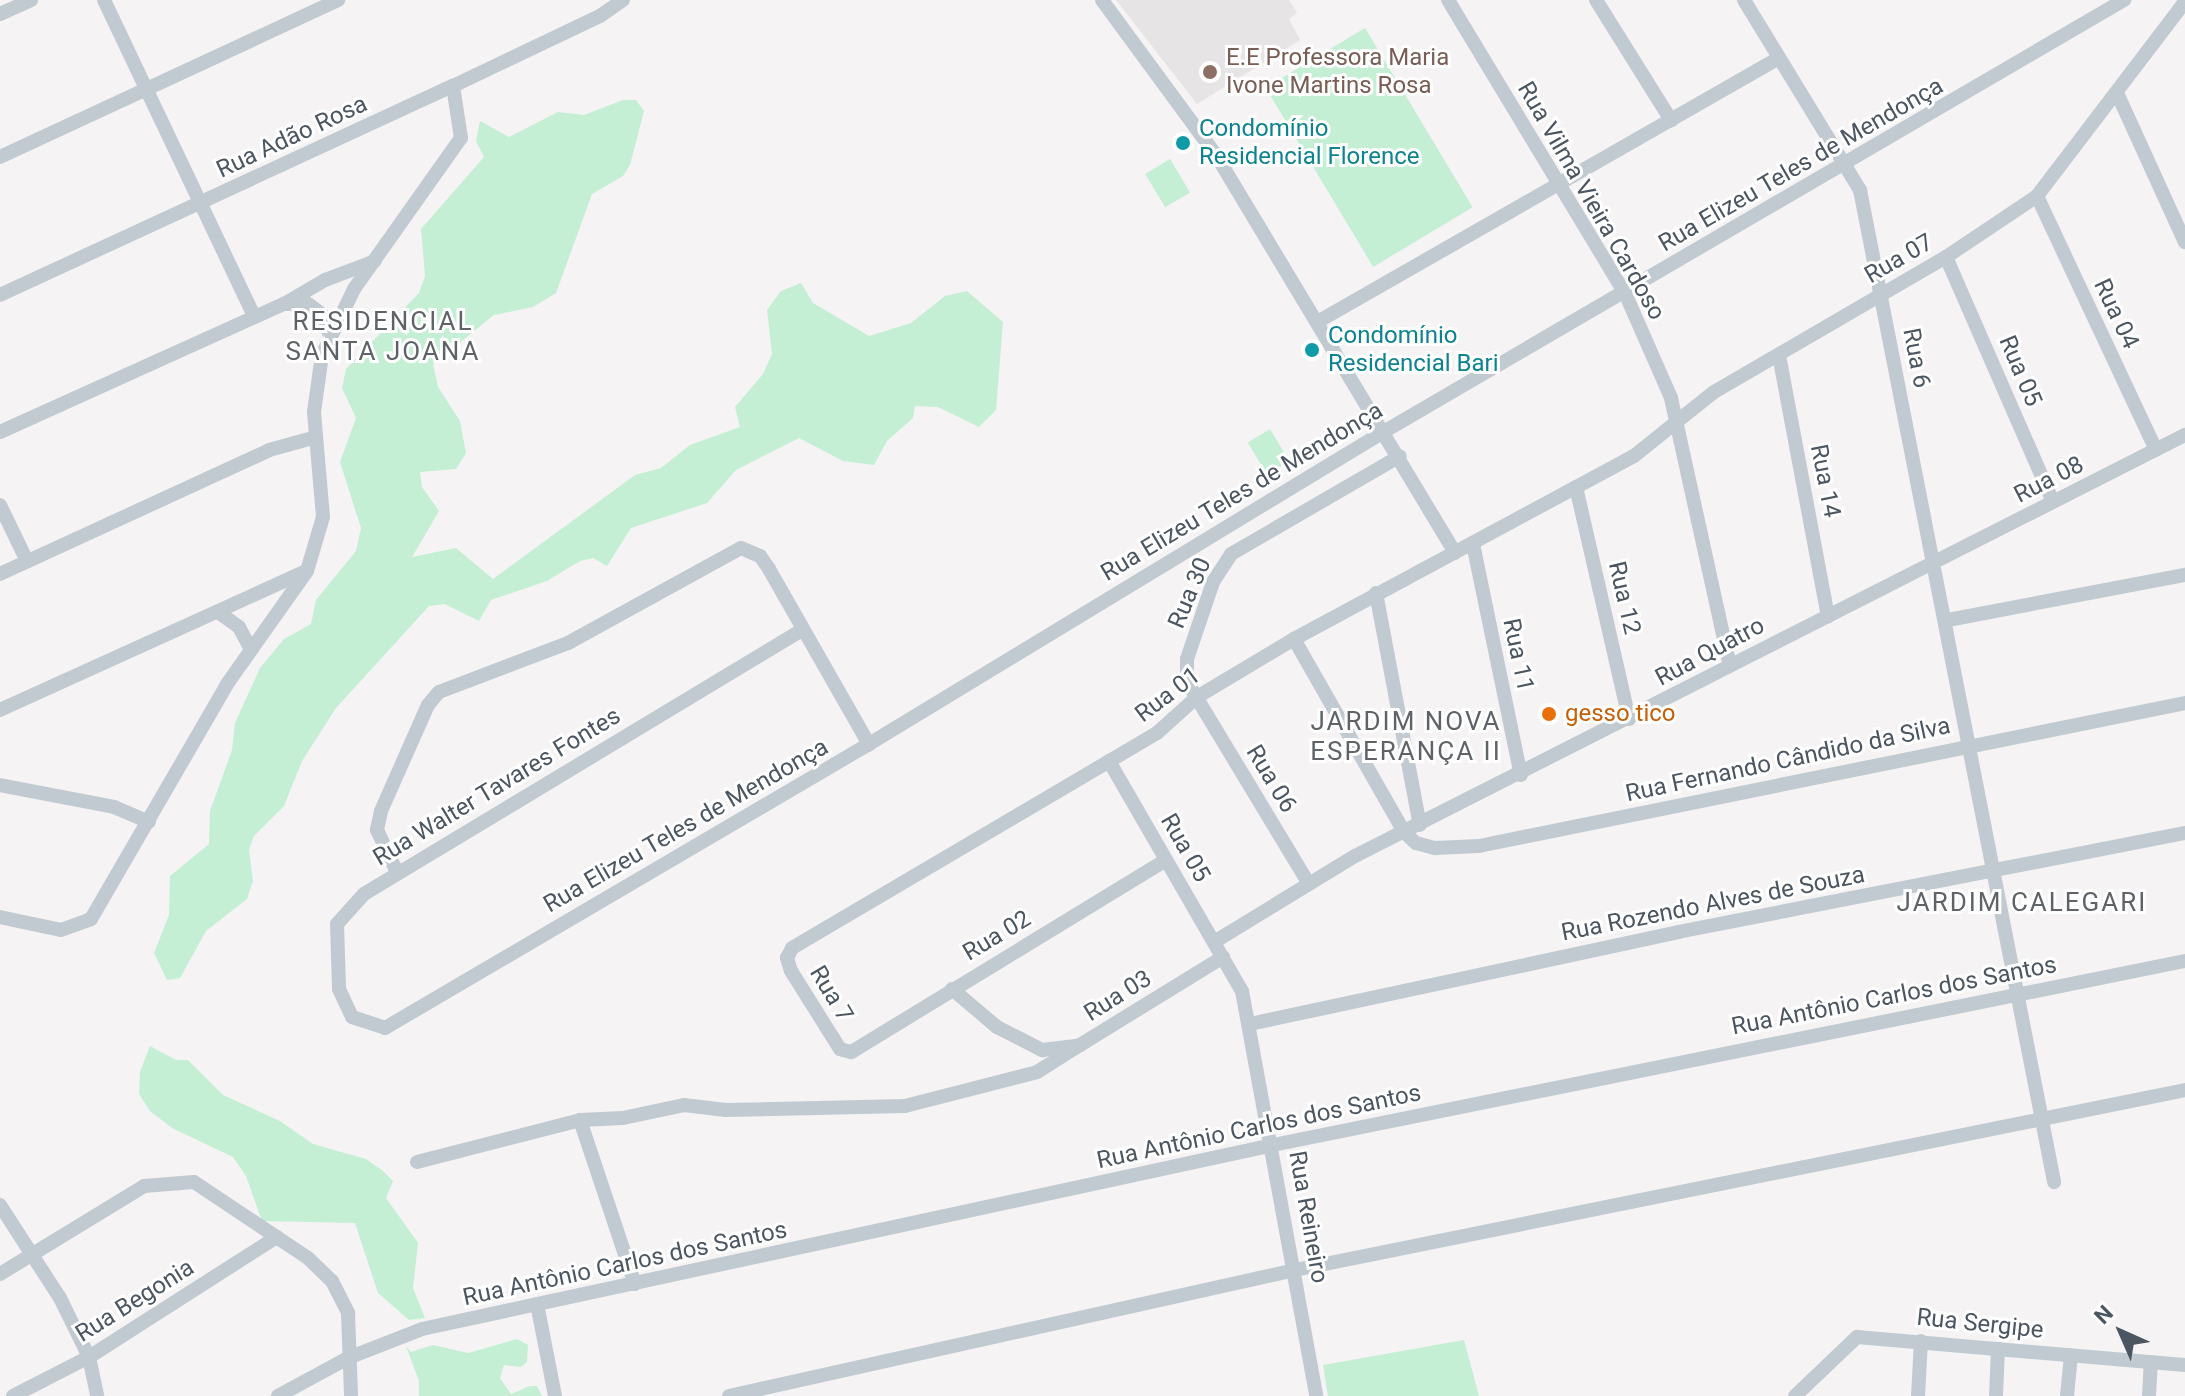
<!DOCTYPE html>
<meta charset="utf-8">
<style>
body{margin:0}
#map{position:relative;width:2185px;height:1396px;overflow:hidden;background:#f5f3f3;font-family:Roboto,sans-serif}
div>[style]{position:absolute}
.education>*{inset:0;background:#e6e4e5}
.green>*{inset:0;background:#c4efd4;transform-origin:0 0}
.minor>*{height:14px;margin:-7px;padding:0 7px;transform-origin:7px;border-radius:7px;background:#c1cad1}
.dots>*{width:22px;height:22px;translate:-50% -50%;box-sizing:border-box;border:4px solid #fff;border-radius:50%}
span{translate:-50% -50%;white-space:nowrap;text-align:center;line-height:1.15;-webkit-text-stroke:6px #fff;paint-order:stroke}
.education-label{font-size:24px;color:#785e54}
.left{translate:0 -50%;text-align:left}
.culture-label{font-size:24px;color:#0d838f}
.street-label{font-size:24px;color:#4b5660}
.food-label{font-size:24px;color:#c56008}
.neighbourhood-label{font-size:26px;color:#5f6367;letter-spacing:2px}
.north{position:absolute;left:2081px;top:1292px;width:80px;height:80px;-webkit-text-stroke:6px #fff;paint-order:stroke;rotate:315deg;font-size:22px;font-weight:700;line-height:32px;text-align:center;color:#4b5660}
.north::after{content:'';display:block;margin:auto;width:28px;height:36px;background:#4b5660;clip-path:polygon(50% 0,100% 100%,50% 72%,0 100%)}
</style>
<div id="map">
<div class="education">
<div style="clip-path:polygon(1116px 0,1289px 0,1297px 13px,1289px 19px,1300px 40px,1197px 104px)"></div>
</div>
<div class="green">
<div style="left:1365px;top:28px;width:209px;height:116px;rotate:59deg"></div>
<div style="clip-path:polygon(623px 100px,636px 100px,644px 111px,630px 165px,623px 176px,592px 194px,556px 293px,533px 307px,494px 315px,433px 364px,438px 387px,460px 421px,466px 453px,456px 469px,420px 472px,422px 487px,439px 511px,412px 557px,456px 548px,493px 579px,635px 475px,661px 468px,690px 445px,740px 427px,735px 407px,763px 374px,772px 354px,767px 310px,781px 291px,801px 283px,813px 303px,869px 336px,911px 323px,945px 296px,967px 291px,1003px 322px,996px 410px,979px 427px,938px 407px,915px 406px,913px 418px,887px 441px,874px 465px,843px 461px,799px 438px,736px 470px,707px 503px,631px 528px,607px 566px,593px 558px,580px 561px,547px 581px,491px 600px,479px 621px,445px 604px,429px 606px,336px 708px,302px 761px,284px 806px,254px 836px,249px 850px,253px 881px,247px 899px,206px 931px,180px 978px,167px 980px,154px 953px,169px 915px,170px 876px,209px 844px,210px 811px,232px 750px,235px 723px,260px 668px,284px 639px,311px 624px,316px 600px,356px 551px,361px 528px,340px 462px,356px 418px,342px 388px,346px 369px,419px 293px,425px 276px,421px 229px,484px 157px,476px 141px,480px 121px,509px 137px,558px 112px,584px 115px)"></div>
<div style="left:1170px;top:159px;width:39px;height:29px;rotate:59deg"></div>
<div style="left:1270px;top:429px;width:37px;height:26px;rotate:59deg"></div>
<div style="clip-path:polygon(150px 1046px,176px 1060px,188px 1060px,223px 1095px,280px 1121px,313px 1144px,366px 1159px,382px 1170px,393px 1181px,386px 1198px,418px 1243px,413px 1288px,425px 1318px,409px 1320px,378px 1293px,355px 1223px,262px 1221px,246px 1176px,233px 1157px,172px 1128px,150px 1111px,139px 1094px,140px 1072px)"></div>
<div style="clip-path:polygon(517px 1339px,528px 1345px,527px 1362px,521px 1367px,504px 1365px,500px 1378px,511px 1394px,530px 1386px,537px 1386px,542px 1396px,419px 1396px,419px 1381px,406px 1346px,411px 1352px,433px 1345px,468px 1353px)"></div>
<div style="clip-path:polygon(1464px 1340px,1479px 1396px,1328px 1396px,1323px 1365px)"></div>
</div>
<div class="minor">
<div style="left:104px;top:0;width:350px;rotate:64.6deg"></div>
<div style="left:1102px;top:0;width:192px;rotate:53.7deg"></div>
<div style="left:1216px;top:155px;width:464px;rotate:59deg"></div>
<div style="left:1448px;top:0;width:342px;rotate:58.9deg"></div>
<div style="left:1625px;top:293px;width:115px;rotate:66.3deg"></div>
<div style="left:1671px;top:398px;width:274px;rotate:77.6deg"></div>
<div style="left:1596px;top:0;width:142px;rotate:58deg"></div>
<div style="left:1744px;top:0;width:223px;rotate:58.6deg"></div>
<div style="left:1860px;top:190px;width:1011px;rotate:78.93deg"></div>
<div style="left:0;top:14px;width:34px;rotate:-24deg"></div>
<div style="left:2117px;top:93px;width:164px;rotate:65.5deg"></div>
<div style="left:0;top:157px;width:373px;rotate:-24.9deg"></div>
<div style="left:2037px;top:196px;width:280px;rotate:64.9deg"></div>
<div style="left:1946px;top:257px;width:267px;rotate:66.4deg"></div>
<div style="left:0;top:295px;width:499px;rotate:-24.8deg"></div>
<div style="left:453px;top:86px;width:163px;rotate:-25.5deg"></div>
<div style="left:600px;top:16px;width:28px;rotate:-35deg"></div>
<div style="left:285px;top:304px;width:23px"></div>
<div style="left:308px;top:304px;width:19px;rotate:36deg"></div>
<div style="left:323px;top:315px;width:19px;rotate:72deg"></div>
<div style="left:1319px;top:321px;width:530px;rotate:-29.76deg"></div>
<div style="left:1779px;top:355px;width:266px;rotate:79.4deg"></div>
<div style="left:0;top:432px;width:312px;rotate:-24.3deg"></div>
<div style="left:284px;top:304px;width:48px;rotate:-30.3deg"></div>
<div style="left:325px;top:280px;width:53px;rotate:-20.8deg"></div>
<div style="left:1576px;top:487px;width:238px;rotate:77.1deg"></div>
<div style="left:0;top:505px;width:62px;rotate:64.3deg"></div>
<div style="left:1473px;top:544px;width:236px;rotate:78.3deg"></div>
<div style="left:0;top:574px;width:296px;rotate:-24.7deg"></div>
<div style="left:269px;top:450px;width:49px;rotate:-15.5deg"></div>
<div style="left:1376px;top:593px;width:236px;rotate:79.3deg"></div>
<div style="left:221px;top:614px;width:22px;rotate:36deg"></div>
<div style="left:239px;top:627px;width:26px;rotate:62deg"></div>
<div style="left:1948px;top:620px;width:241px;rotate:-10.8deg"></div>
<div style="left:802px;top:630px;width:511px;rotate:148.92deg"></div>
<div style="left:364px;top:894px;width:40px;rotate:132deg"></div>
<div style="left:337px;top:924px;width:65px;rotate:88.2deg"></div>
<div style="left:339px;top:989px;width:31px;rotate:65deg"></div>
<div style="left:352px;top:1017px;width:35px;rotate:18deg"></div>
<div style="left:385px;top:1028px;width:561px;rotate:-30.4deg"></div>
<div style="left:869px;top:744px;width:604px;rotate:-31.24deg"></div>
<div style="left:1385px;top:431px;width:856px;rotate:-30.25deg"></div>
<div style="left:1294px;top:639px;width:222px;rotate:60.3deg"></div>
<div style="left:1404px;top:832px;width:16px;rotate:43deg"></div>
<div style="left:1416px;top:843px;width:20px;rotate:15deg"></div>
<div style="left:1435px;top:848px;width:44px;rotate:-2.6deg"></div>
<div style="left:1479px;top:846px;width:720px;rotate:-11.45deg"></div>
<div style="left:0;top:710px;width:336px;rotate:-24.4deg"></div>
<div style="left:1109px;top:761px;width:266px;rotate:60deg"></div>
<div style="left:1242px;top:991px;width:412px;rotate:79.6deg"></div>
<div style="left:0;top:785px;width:116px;rotate:10.9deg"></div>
<div style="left:114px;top:807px;width:38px;rotate:23deg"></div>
<div style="left:1166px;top:860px;width:369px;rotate:148.6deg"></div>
<div style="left:851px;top:1052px;width:11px;rotate:-165deg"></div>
<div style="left:840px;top:1049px;width:92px;rotate:-122.1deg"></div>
<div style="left:791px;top:971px;width:14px;rotate:-107deg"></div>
<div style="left:787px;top:958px;width:11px;rotate:-63deg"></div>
<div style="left:792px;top:948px;width:424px;rotate:-30.5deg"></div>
<div style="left:1157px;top:733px;width:54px;rotate:-42deg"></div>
<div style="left:1197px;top:697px;width:113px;rotate:-30.9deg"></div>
<div style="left:1294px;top:639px;width:386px;rotate:-28.3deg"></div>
<div style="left:1634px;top:456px;width:102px;rotate:-38.7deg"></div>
<div style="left:1714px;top:392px;width:268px;rotate:-30.2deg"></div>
<div style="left:1946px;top:257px;width:110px;rotate:-33.8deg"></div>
<div style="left:2037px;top:196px;width:244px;rotate:-52.7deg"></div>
<div style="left:397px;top:872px;width:47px;rotate:-115.5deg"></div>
<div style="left:377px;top:830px;width:19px;rotate:-78deg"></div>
<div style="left:381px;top:811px;width:116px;rotate:-66.1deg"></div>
<div style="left:428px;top:705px;width:17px;rotate:-50deg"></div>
<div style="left:439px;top:692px;width:138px;rotate:-20.8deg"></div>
<div style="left:568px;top:643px;width:197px;rotate:-28.8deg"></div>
<div style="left:741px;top:548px;width:21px;rotate:23deg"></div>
<div style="left:760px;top:556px;width:16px;rotate:55deg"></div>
<div style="left:769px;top:569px;width:202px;rotate:60.3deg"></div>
<div style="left:1309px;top:884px;width:236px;rotate:-121.1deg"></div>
<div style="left:1187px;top:682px;width:23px;rotate:-90deg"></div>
<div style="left:1187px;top:659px;width:81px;rotate:-71.3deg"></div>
<div style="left:1213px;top:582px;width:33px;rotate:-57deg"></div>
<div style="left:1231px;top:554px;width:195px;rotate:-30.1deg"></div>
<div style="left:0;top:917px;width:62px;rotate:12deg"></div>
<div style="left:61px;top:930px;width:32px;rotate:-20deg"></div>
<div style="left:91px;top:919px;width:272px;rotate:-59.9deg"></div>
<div style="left:227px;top:684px;width:138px;rotate:-54.7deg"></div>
<div style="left:307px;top:571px;width:56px;rotate:-73.5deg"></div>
<div style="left:323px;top:517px;width:105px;rotate:-94.9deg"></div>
<div style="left:314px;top:412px;width:58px;rotate:-82deg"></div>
<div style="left:322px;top:355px;width:73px;rotate:-64.1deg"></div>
<div style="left:354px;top:289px;width:185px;rotate:-54.7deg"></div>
<div style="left:461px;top:138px;width:53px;rotate:-98.7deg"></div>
<div style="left:1214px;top:942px;width:165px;rotate:-31.4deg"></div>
<div style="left:1355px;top:856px;width:931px;rotate:-26.9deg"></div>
<div style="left:952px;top:989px;width:59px;rotate:40.2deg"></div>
<div style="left:997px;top:1027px;width:51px;rotate:27.1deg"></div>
<div style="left:1042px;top:1050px;width:38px;rotate:-7deg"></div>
<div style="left:1080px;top:1045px;width:168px;rotate:-31.6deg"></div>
<div style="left:1250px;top:1024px;width:438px;rotate:-12.1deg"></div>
<div style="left:1678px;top:932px;width:517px;rotate:-11.05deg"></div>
<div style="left:580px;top:1120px;width:173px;rotate:71.5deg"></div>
<div style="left:417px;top:1162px;width:168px;rotate:-14.4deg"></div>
<div style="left:580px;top:1120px;width:43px;rotate:-2.7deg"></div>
<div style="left:623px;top:1118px;width:62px;rotate:-12deg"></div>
<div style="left:684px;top:1105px;width:42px;rotate:6.8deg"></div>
<div style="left:726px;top:1110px;width:179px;rotate:-1.3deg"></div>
<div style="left:905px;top:1106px;width:136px;rotate:-14.4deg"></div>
<div style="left:1037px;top:1072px;width:51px;rotate:-32.1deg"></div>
<div style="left:0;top:1205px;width:111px;rotate:57.2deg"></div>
<div style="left:60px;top:1298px;width:66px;rotate:63.8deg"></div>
<div style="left:89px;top:1357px;width:40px;rotate:78deg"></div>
<div style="left:0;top:1274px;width:169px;rotate:-31.4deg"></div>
<div style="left:144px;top:1186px;width:50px;rotate:-4.6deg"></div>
<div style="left:194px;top:1182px;width:137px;rotate:33.7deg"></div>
<div style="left:308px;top:1258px;width:33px;rotate:44deg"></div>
<div style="left:332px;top:1281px;width:36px;rotate:63deg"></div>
<div style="left:348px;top:1313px;width:83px;rotate:87.9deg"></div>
<div style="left:537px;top:1304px;width:94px;rotate:78.9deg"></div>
<div style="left:13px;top:1396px;width:85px;rotate:-27.2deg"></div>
<div style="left:89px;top:1357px;width:223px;rotate:-32.6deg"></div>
<div style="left:278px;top:1396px;width:80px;rotate:-28.5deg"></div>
<div style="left:348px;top:1358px;width:79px;rotate:-21.4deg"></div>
<div style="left:422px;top:1329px;width:871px;rotate:-12.2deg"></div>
<div style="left:1273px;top:1145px;width:930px;rotate:-11.41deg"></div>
<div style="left:729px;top:1396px;width:580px;rotate:-12.55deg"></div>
<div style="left:1295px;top:1270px;width:908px;rotate:-11.43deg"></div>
<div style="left:1795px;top:1396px;width:86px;rotate:-43.6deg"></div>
<div style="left:1857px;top:1337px;width:329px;rotate:4.9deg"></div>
<div style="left:1918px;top:1396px;width:55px;rotate:-86.9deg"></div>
<div style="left:1996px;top:1396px;width:47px;rotate:-87.6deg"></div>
<div style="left:2067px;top:1396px;width:41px;rotate:-84.4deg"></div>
<div style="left:2149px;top:1396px;width:34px;rotate:-87deg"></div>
</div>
<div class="dots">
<div style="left:1210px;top:72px;background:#8d6e63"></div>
<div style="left:1183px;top:143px;background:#0f9aa8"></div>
<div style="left:1312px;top:350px;background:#0f9aa8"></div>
<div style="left:1549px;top:714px;background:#e8710a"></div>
</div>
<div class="education-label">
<span class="left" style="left:1226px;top:72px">E.E Professora Maria<br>Ivone Martins Rosa</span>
</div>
<div class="culture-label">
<span class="left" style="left:1199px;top:143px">Condomínio<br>Residencial Florence</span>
<span class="left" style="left:1328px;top:350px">Condomínio<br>Residencial Bari</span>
</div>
<div class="street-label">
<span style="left:292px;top:137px;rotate:-25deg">Rua Adão Rosa</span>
<span style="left:1801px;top:165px;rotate:-30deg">Rua Elizeu Teles de Mendonça</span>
<span style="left:1591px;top:201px;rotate:60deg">Rua Vilma Vieira Cardoso</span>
<span style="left:1899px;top:259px;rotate:-30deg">Rua 07</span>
<span style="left:2116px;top:314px;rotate:65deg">Rua 04</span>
<span style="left:1916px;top:358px;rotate:79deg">Rua 6</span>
<span style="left:2020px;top:371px;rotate:67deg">Rua 05</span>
<span style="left:2049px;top:480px;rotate:-27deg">Rua 08</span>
<span style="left:1825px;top:481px;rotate:79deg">Rua 14</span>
<span style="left:1242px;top:492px;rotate:-31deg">Rua Elizeu Teles de Mendonça</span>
<span style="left:1190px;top:593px;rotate:-67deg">Rua 30</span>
<span style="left:1624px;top:598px;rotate:77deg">Rua 12</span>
<span style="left:1710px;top:652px;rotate:-28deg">Rua Quatro</span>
<span style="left:1518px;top:655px;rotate:78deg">Rua 11</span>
<span style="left:1168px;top:695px;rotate:-37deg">Rua 01</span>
<span style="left:1788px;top:760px;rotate:-12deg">Rua Fernando Cândido da Silva</span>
<span style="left:1271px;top:779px;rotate:59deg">Rua 06</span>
<span style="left:497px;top:787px;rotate:-31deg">Rua Walter Tavares Fontes</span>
<span style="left:686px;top:826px;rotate:-30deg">Rua Elizeu Teles de Mendonça</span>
<span style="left:1185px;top:848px;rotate:60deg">Rua 05</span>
<span style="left:1713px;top:904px;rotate:-11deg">Rua Rozendo Alves de Souza</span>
<span style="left:997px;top:936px;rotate:-31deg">Rua 02</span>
<span style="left:831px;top:994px;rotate:59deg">Rua 7</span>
<span style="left:1118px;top:996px;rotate:-32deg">Rua 03</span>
<span style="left:1894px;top:996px;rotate:-11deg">Rua Antônio Carlos dos Santos</span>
<span style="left:1259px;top:1127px;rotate:-12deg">Rua Antônio Carlos dos Santos</span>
<span style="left:1308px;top:1217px;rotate:80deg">Rua Reineiro</span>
<span style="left:625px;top:1264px;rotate:-12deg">Rua Antônio Carlos dos Santos</span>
<span style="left:135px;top:1301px;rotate:-32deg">Rua Begonia</span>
<span style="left:1980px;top:1324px;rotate:6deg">Rua Sergipe</span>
</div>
<div class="food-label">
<span class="left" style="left:1565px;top:714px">gesso tico</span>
</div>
<div class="neighbourhood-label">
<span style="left:383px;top:337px">RESIDENCIAL<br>SANTA JOANA</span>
<span style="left:1406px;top:737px">JARDIM NOVA<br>ESPERANÇA II</span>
<span style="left:2022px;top:903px">JARDIM CALEGARI</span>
</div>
<div class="north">N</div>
</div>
